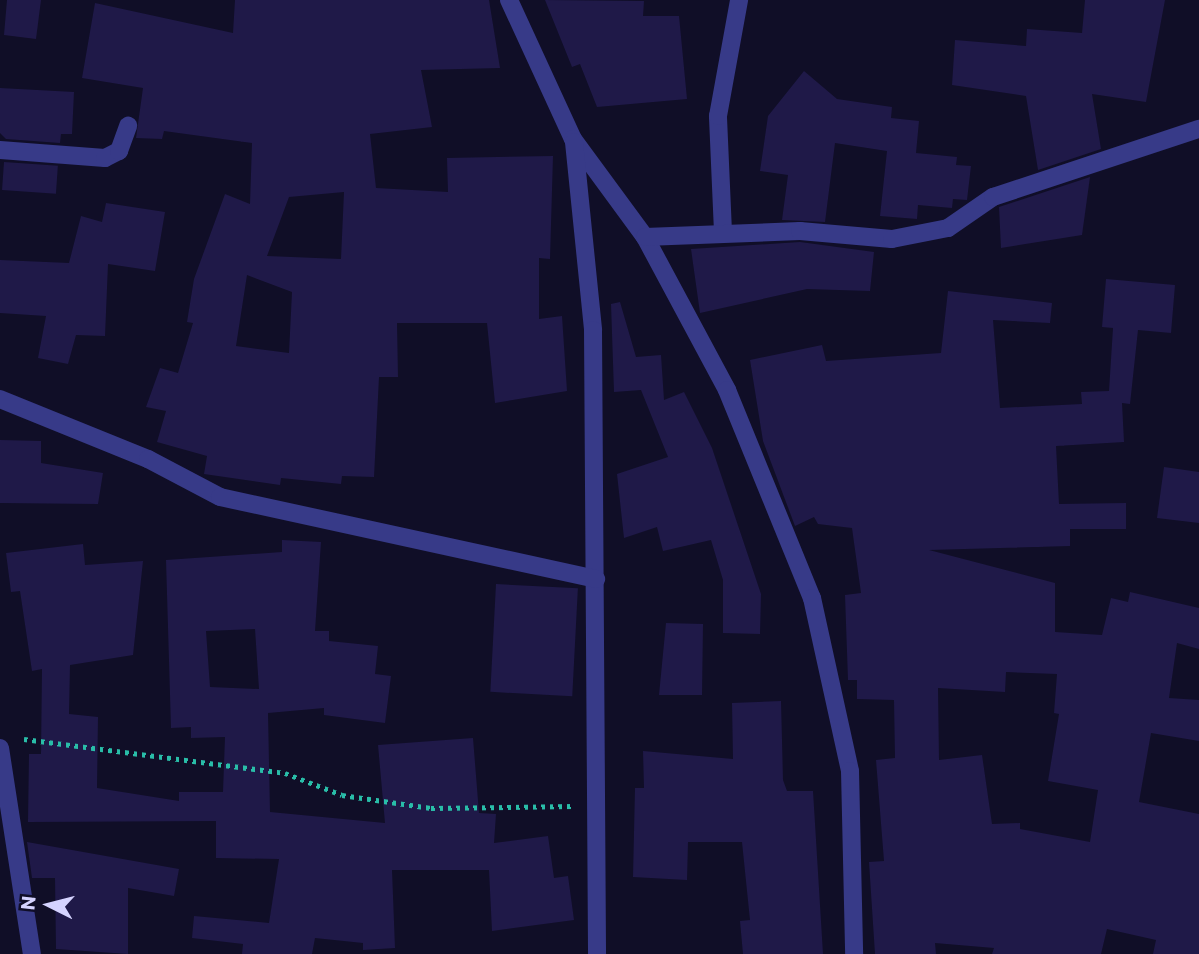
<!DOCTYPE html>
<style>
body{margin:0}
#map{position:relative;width:1199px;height:954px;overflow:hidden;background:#100e27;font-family:Commissioner,sans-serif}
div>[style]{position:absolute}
.building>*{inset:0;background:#1f1948;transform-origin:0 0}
.path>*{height:4.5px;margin-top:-2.25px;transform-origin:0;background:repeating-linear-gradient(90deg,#29bda8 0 3.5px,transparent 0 8.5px)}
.minor>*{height:18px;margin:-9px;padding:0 9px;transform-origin:9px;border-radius:9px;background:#373a88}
span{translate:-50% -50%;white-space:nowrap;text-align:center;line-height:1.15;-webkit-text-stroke:7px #100e27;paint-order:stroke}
.north{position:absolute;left:14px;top:870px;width:70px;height:70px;-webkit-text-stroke:5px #100e27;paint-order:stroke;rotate:276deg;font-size:19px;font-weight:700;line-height:28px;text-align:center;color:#d5d3ff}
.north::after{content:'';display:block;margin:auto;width:24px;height:32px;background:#d5d3ff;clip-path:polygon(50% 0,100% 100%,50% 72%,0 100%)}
</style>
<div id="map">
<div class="building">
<div style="clip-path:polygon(7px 0,41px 0,36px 39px,4px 35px)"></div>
<div style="clip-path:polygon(evenodd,235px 0,489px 0,500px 68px,421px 70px,432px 127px,370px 134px,376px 188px,448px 192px,447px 158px,553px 156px,550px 259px,539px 258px,539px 319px,562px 316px,567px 391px,495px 403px,487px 323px,397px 323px,398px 377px,379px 377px,374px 477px,342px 476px,341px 484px,281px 478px,280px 485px,204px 474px,207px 456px,157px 442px,166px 411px,146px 407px,160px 368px,178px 373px,193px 323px,187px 322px,194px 279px,225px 194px,250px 204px,252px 143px,164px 131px,162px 139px,136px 138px,143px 88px,82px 78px,95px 3px,233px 33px,235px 0,344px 192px,341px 259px,267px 256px,289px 197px,344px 192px,235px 0,247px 275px,292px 292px,289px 353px,236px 346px,247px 275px)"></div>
<div style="clip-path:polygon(545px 0,644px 1px,643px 16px,679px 16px,687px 99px,597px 107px,580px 64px,572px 67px)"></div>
<div style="clip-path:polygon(1085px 0,1165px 0,1146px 102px,1092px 94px,1101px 149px,1038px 170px,1026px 96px,952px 85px,955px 40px,1026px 46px,1027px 29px,1082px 33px)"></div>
<div style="clip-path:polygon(804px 71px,837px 99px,892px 107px,891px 118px,919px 121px,916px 153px,957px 157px,956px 165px,971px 166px,967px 200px,953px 199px,952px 208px,918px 205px,917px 219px,880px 216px,887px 151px,835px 143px,825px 222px,782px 220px,788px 175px,760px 171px,768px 116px)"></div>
<div style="clip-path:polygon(0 88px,74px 92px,72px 134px,61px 134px,60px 143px,6px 139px,0 133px)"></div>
<div style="left:4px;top:162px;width:54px;height:28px;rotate:4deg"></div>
<div style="clip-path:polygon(1090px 177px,1082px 235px,1001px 248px,999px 207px)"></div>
<div style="clip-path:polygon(106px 203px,165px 212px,155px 271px,108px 264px,105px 336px,76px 335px,68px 364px,38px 358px,46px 316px,0 313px,0 260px,69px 263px,81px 216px,102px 222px)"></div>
<div style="clip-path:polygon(800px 242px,874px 252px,870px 291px,807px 289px,700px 313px,691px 249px)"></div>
<div style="clip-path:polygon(evenodd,1106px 279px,1175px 285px,1171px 333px,1138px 330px,1130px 404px,1122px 403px,1124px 442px,1056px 446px,1059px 504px,1126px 503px,1126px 529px,1070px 529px,1070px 546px,929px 550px,1055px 583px,1055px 632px,1102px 635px,1111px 598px,1128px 602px,1130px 592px,1199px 608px,1199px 649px,1177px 643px,1169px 698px,1199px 700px,1199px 741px,1151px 733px,1139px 802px,1199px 814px,1199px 954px,1153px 954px,1156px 940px,1107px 929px,1101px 954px,992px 954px,994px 948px,935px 943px,936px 954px,875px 954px,869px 862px,884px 861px,876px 760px,895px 758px,894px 700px,857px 699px,857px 680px,848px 680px,845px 595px,861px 593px,852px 528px,818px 524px,814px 517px,795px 526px,763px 441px,750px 360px,822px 345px,826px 361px,941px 353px,948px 291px,1052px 303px,1050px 323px,993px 320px,1000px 408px,1082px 404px,1081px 392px,1109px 391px,1113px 328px,1102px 327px,1106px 279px,1006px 672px,1057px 674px,1054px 713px,1059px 714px,1048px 781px,1098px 790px,1090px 842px,1020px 829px,1020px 823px,992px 824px,982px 755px,939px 760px,938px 688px,1005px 692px,1006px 672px)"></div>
<div style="clip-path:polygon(620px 302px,636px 357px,661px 355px,664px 400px,684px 392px,712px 448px,761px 594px,760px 634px,723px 633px,723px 580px,711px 540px,663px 551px,657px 527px,624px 538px,617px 474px,668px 457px,641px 390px,614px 392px,611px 304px)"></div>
<div style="clip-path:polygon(0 440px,41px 441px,41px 463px,103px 473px,98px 504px,0 503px)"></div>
<div style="clip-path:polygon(1164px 467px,1199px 472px,1199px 523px,1157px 518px)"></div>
<div style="clip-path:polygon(evenodd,282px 540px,321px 542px,315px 631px,329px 631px,329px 641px,378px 646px,375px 674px,391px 676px,385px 723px,324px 715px,324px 708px,268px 713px,270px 812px,385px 823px,378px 745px,473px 738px,479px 813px,496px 814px,494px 843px,548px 836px,554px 878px,568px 876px,574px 920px,492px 931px,489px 870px,392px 870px,395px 948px,363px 950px,363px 943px,315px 938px,312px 954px,242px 954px,243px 944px,192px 938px,194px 916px,269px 923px,279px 859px,216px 858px,216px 821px,28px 822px,29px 754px,41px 754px,42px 669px,32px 671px,20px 591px,11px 592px,6px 553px,83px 544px,85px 565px,143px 561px,133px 655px,70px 665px,69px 714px,98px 717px,97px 788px,179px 801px,179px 792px,223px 792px,225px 737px,191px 738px,191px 727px,171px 728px,166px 560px,282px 552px,282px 540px,255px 629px,259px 689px,210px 687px,206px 631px,255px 629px)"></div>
<div style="left:496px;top:584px;width:82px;height:108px;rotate:3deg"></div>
<div style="clip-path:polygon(666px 623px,703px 624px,702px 695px,659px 695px)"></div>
<div style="clip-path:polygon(781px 701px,783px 780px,787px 791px,813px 791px,823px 954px,743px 954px,740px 921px,750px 920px,742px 842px,688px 842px,687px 880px,633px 877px,635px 788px,644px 788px,643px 751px,733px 759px,732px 703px)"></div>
<div style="clip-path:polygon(27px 842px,179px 869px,174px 896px,128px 888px,128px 954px,56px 949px,55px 878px,32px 878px)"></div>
</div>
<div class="path">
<div style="left:24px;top:739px;width:263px;rotate:7.4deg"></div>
<div style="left:285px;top:773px;width:61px;rotate:21.1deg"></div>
<div style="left:342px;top:795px;width:90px;rotate:8.3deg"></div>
<div style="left:431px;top:808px;width:143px;rotate:-0.8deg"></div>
</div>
<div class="minor">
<div style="left:509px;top:0;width:153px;rotate:65.3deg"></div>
<div style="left:573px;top:139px;width:122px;rotate:53.7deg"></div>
<div style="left:645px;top:237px;width:174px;rotate:61.8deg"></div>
<div style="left:727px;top:390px;width:225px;rotate:67.8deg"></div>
<div style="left:812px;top:598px;width:177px;rotate:77.6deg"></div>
<div style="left:850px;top:771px;width:183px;rotate:88.7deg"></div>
<div style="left:574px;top:142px;width:189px;rotate:84.2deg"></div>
<div style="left:593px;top:330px;width:624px;rotate:89.63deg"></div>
<div style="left:0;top:150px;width:105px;rotate:4.4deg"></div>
<div style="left:105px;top:158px;width:16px;rotate:-27deg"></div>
<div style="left:119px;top:151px;width:27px;rotate:-70deg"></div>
<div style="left:723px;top:232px;width:116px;rotate:-92.5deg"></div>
<div style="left:718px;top:116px;width:118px;rotate:-79.7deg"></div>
<div style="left:645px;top:237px;width:155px;rotate:-2.2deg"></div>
<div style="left:800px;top:231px;width:92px;rotate:5deg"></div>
<div style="left:892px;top:239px;width:57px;rotate:-11.1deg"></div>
<div style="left:948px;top:228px;width:55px;rotate:-34.6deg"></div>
<div style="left:993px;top:197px;width:217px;rotate:-18.3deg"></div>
<div style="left:0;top:399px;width:160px;rotate:22.1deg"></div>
<div style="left:148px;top:459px;width:81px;rotate:27.8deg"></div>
<div style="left:220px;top:497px;width:385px;rotate:12.3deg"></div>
<div style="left:0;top:748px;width:208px;rotate:81.2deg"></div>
</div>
<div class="north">N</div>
</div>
